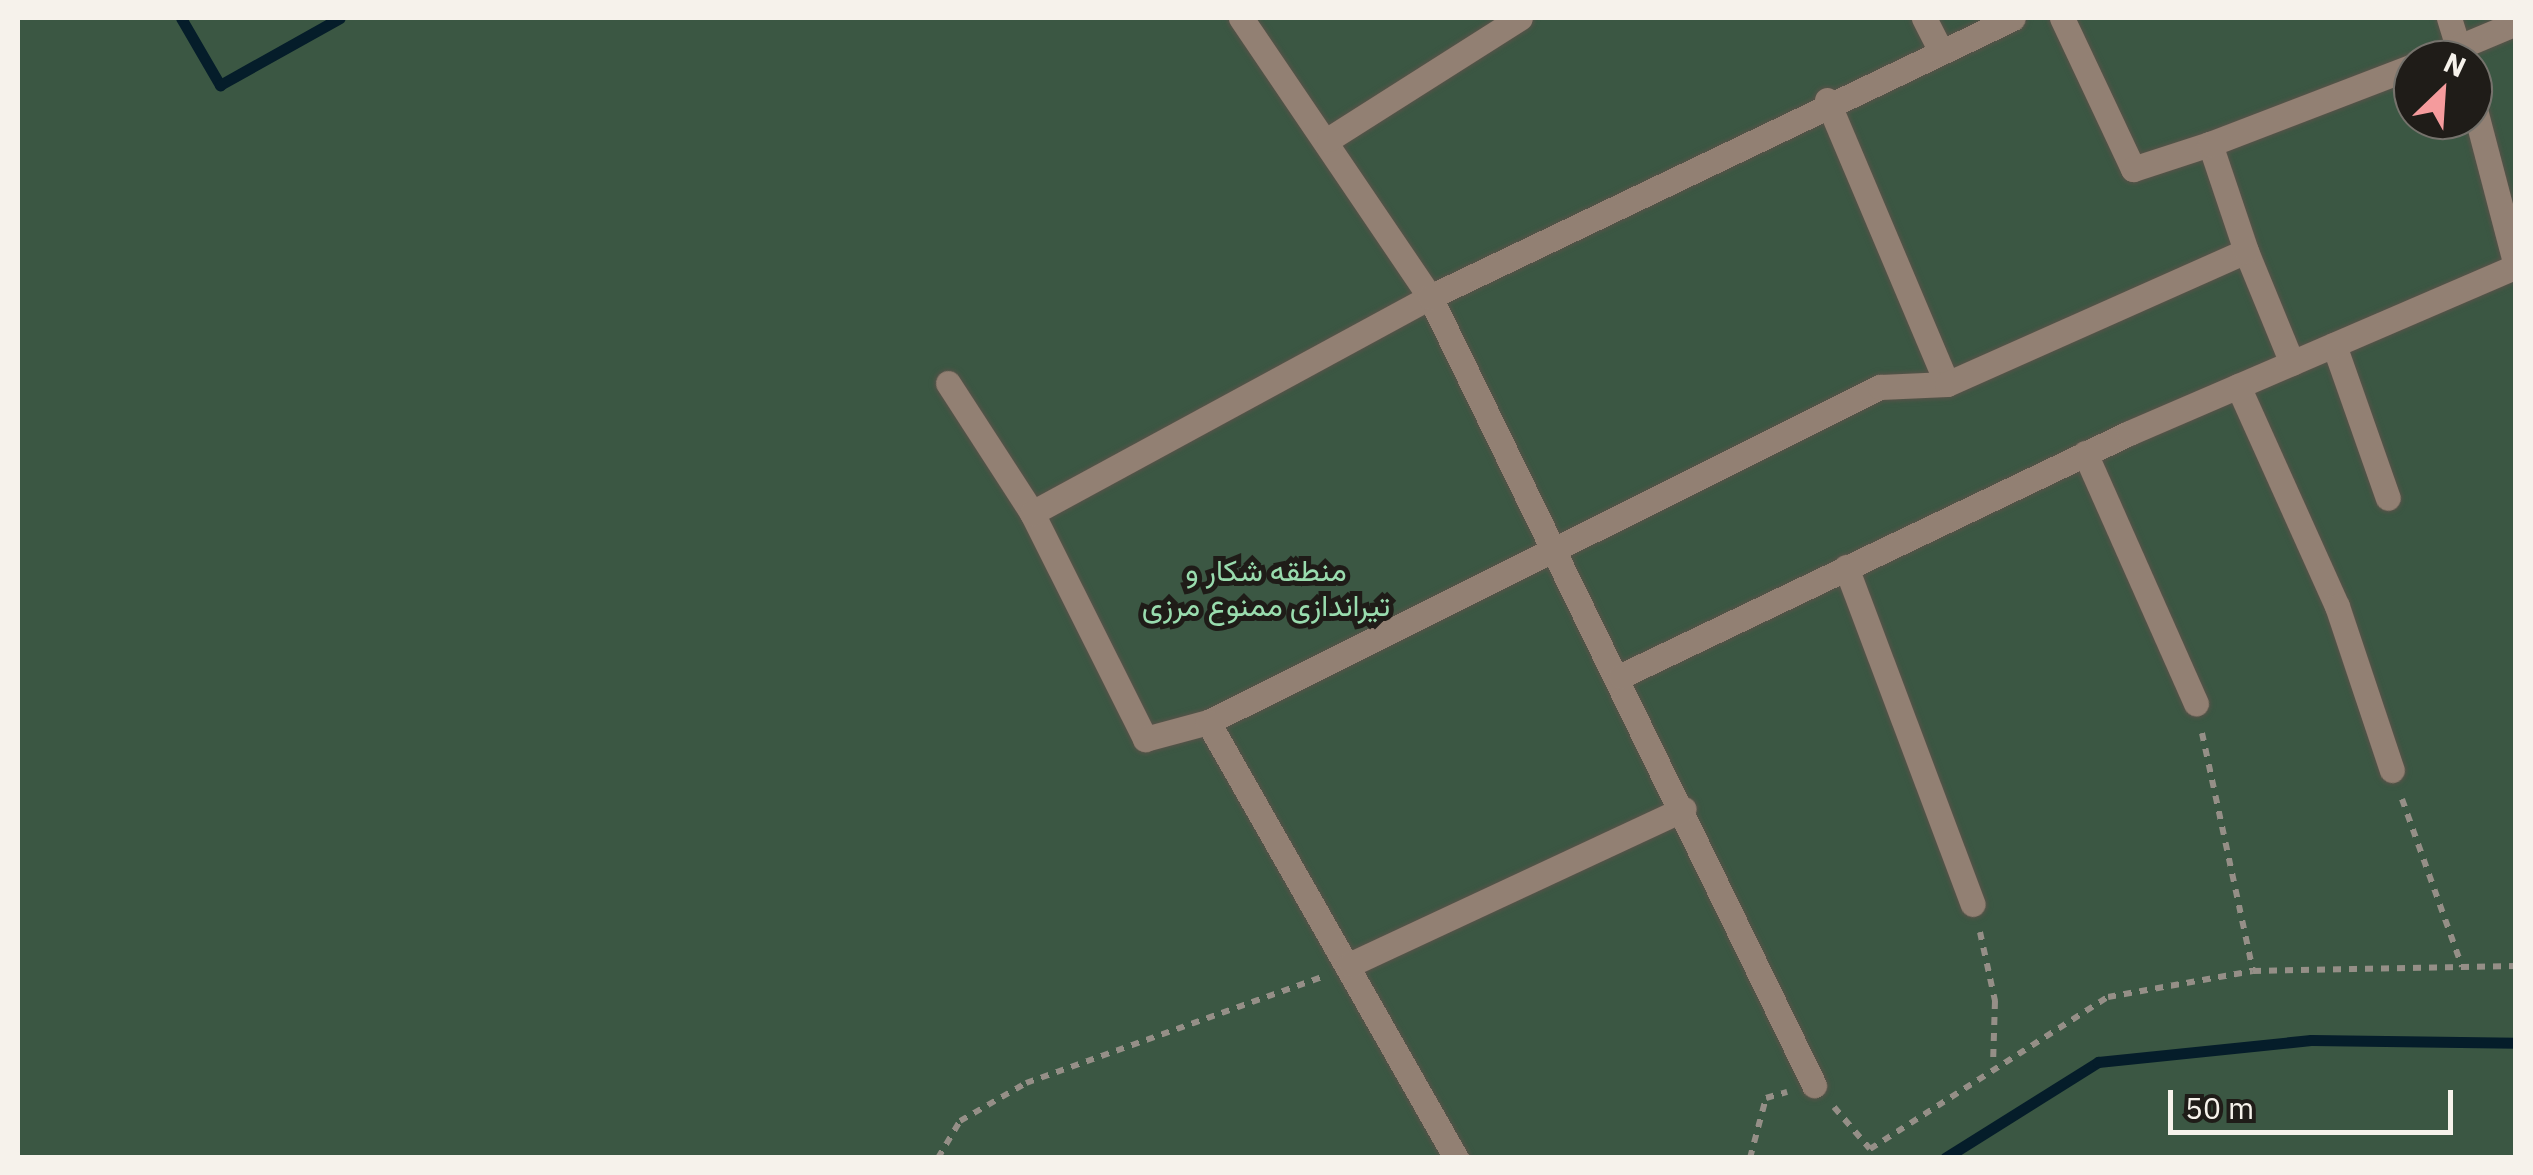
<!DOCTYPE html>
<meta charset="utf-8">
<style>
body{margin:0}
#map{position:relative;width:2533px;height:1175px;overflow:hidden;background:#3b342a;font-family:"IBM Plex Sans",Vazirmatn,sans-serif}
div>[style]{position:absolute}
.green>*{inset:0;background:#3b5743}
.stream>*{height:11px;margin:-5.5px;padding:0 5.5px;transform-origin:5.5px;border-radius:5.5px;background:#051d2a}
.path>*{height:6px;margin-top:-3px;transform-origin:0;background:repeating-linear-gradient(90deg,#958f87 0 8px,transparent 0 16px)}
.roads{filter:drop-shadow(0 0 2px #595249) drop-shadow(0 0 2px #595249)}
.minor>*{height:25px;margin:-12.5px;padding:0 12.5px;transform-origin:12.5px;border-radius:12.5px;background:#928073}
span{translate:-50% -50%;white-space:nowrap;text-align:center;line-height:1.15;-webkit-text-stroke:10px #1f1c18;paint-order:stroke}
.park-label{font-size:30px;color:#99dcae}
.frame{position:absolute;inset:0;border:20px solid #f6f2eb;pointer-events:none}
.north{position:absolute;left:2393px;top:40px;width:100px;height:100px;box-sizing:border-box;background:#1f1c18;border:2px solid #75726c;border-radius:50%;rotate:25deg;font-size:28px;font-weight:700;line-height:40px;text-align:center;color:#f6f2eb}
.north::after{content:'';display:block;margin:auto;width:35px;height:45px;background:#f59b9d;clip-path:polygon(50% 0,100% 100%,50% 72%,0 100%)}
.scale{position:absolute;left:2168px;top:1090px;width:285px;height:45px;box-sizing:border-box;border:5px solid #f6f2eb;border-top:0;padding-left:12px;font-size:30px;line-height:35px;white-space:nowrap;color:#f6f2eb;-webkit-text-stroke:8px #1f1c18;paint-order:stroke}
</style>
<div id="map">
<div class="green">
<div style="clip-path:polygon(evenodd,18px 18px,2515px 18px,2515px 1157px,18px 1157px,18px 18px,2413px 60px,2473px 60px,2473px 120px,2413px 120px,2413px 60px)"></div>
</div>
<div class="stream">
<div style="left:181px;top:18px;width:78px;rotate:59.8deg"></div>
<div style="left:220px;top:85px;width:137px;rotate:-29.2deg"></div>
<div style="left:1945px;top:1158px;width:181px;rotate:-32.1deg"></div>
<div style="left:2098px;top:1062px;width:214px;rotate:-5.9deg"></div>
<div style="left:2311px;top:1040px;width:205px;rotate:0.8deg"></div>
</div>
<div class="path">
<div style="left:2202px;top:733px;width:243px;rotate:77.9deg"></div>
<div style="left:2402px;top:799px;width:178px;rotate:70.3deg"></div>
<div style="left:1980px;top:932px;width:71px;rotate:77.7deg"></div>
<div style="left:1995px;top:1001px;width:62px;rotate:91.8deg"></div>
<div style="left:1834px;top:1107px;width:55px;rotate:49.4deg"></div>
<div style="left:1870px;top:1149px;width:282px;rotate:-32.6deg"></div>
<div style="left:2108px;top:997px;width:147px;rotate:-10.2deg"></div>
<div style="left:2253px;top:971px;width:263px;rotate:-1.1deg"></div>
<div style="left:938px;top:1158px;width:43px;rotate:-59.3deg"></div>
<div style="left:960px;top:1121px;width:76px;rotate:-29.9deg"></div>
<div style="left:1026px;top:1083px;width:314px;rotate:-19.7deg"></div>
<div style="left:1750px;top:1158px;width:62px;rotate:-75.1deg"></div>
<div style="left:1766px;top:1098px;width:22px;rotate:-16deg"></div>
</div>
<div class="roads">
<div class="minor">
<div style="left:1241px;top:18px;width:337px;rotate:55.9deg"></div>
<div style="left:1430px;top:297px;width:877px;rotate:64.02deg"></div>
<div style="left:1924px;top:18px;width:38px;rotate:63deg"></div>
<div style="left:2062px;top:18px;width:167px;rotate:64.8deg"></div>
<div style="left:2133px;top:169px;width:81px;rotate:-18deg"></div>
<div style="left:2449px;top:18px;width:44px;rotate:72.8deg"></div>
<div style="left:2428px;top:60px;width:95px;rotate:-22.8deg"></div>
<div style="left:1827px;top:100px;width:308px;rotate:67.1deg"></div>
<div style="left:2473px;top:102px;width:170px;rotate:75.3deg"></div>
<div style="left:1329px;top:139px;width:226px;rotate:-32.4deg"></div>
<div style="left:2246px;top:251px;width:121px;rotate:67.7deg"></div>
<div style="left:2334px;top:345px;width:162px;rotate:70.6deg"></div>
<div style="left:948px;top:383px;width:155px;rotate:57.1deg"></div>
<div style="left:1032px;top:513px;width:253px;rotate:63.4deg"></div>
<div style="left:1145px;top:739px;width:65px;rotate:-15.1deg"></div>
<div style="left:1208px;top:722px;width:751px;rotate:-26.5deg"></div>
<div style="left:1880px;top:387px;width:67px;rotate:-2.6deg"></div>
<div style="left:1947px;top:384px;width:327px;rotate:-24deg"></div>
<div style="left:2246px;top:251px;width:113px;rotate:-108.6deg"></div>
<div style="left:2210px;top:144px;width:217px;rotate:-21deg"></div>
<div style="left:2238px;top:386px;width:241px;rotate:65.8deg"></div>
<div style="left:2337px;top:606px;width:173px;rotate:71.5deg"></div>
<div style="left:2085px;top:453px;width:274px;rotate:66.1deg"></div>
<div style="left:1032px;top:513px;width:453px;rotate:-28.5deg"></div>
<div style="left:1430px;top:297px;width:646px;rotate:-25.57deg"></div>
<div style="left:1846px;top:567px;width:360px;rotate:69.4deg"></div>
<div style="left:1621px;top:676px;width:563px;rotate:-25.56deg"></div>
<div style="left:2129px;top:433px;width:421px;rotate:-23.3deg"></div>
<div style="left:1208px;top:722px;width:502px;rotate:60.37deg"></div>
<div style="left:1351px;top:964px;width:367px;rotate:-25deg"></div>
</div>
</div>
<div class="park-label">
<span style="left:1266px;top:587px">منطقه شکار و<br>تیراندازی ممنوع مرزی</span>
</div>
<div class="frame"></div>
<div class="north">N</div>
<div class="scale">50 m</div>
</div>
